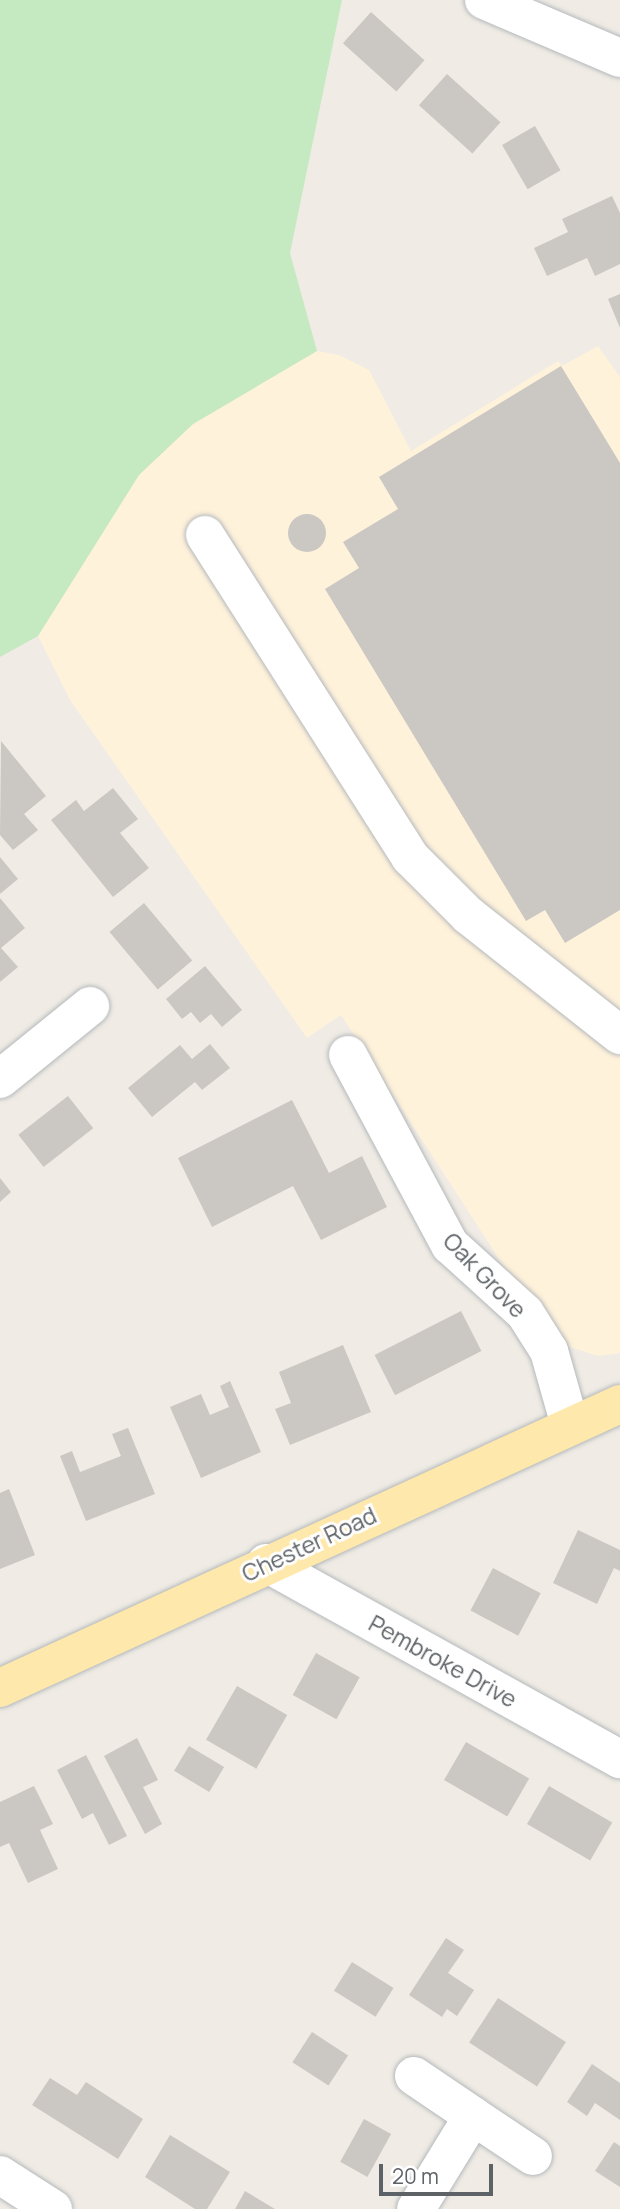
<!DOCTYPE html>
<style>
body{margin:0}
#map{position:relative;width:620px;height:2209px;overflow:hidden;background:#f0ece5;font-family:Manrope,sans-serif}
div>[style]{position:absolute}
.commercial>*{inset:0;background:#fff2db}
.green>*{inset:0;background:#c5e9c0}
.building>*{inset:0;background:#cbc7c2;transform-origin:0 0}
.round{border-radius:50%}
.roads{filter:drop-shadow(0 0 2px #b5b9bc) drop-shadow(0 0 2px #b5b9bc)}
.minor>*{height:38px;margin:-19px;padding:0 19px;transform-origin:19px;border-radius:19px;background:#fff}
.major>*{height:38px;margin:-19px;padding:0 19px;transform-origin:19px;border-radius:19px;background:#ffe8ab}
span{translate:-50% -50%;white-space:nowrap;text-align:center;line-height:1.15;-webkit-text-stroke:6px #fff;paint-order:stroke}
.street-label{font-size:23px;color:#5d6266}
.scale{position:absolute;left:379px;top:2164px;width:114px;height:32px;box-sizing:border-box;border:4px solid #5d6266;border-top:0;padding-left:9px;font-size:21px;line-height:24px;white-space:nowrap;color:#5d6266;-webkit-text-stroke:5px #fff;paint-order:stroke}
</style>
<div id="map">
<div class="commercial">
<div style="clip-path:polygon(598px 346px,620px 377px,620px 1353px,598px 1356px,570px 1347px,514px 1282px,341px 1015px,307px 1038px,70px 700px,38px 636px,139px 475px,193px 424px,317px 351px,339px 355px,369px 370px,411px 451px,558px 361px,562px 366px)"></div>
</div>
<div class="green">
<div style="clip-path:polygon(0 0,342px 0,290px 253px,317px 351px,193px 424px,139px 475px,38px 636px,0 657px)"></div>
</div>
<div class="building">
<div style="left:371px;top:12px;width:72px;height:42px;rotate:42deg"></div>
<div style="left:447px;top:74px;width:72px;height:42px;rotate:42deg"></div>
<div style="left:535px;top:126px;width:51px;height:38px;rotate:60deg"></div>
<div style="clip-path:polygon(612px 196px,620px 213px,620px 264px,595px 276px,587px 258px,547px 276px,534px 248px,568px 232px,562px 219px)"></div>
<div style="clip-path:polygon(620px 294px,620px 328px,608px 299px)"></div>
<div style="clip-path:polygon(561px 366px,620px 463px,620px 910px,565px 943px,545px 910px,526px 921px,325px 589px,359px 568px,343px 542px,398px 509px,379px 477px)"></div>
<div class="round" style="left:288px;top:514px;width:38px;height:38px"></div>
<div style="clip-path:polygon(1px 741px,46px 796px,24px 814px,38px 830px,13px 850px,0 835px)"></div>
<div style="clip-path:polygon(113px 788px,138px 819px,120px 833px,149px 868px,113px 897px,51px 820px,76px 800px,84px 811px)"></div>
<div style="clip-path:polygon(0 857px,18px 879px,0 894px)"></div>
<div style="clip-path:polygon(0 898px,25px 928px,1px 948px,18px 967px,0 982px)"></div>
<div style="left:144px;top:903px;width:75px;height:45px;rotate:50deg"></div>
<div style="clip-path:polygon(205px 966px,242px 1010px,222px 1027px,211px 1014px,200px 1023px,191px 1012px,182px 1019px,166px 999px)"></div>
<div style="clip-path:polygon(210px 1044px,230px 1068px,202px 1090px,195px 1082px,152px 1117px,128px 1088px,180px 1045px,192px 1059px)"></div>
<div style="left:68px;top:1096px;width:41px;height:63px;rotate:52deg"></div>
<div style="clip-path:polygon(292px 1100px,329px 1173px,362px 1156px,387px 1207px,321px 1240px,293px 1186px,212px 1227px,178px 1158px)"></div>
<div style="clip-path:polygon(0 1178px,11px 1192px,0 1202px)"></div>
<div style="left:461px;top:1311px;width:45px;height:97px;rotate:63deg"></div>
<div style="clip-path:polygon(343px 1345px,371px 1412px,290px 1445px,275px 1409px,291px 1403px,279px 1372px)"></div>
<div style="clip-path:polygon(230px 1381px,261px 1452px,201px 1478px,170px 1407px,201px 1394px,210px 1415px,229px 1407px,220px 1386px)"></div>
<div style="clip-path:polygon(128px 1428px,155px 1494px,86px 1521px,60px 1456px,72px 1451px,80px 1472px,121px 1456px,112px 1434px)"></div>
<div style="clip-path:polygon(9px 1489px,35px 1555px,0 1569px,0 1493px)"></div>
<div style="clip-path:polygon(578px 1530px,620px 1550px,620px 1571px,614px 1568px,597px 1604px,553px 1583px)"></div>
<div style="left:493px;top:1568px;width:54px;height:48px;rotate:28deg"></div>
<div style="left:316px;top:1653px;width:50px;height:48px;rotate:29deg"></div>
<div style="left:237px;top:1686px;width:58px;height:62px;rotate:30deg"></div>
<div style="clip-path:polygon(137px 1738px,158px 1780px,143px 1787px,162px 1824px,145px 1834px,104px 1756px)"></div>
<div style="left:466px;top:1742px;width:73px;height:44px;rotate:30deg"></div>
<div style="left:189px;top:1746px;width:41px;height:29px;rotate:31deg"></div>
<div style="clip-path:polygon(86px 1755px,127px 1836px,109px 1845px,93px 1813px,82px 1819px,57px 1770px)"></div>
<div style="clip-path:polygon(34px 1786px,53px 1824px,40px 1830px,58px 1869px,28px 1883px,9px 1843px,0 1847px,0 1802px)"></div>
<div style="left:549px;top:1786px;width:73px;height:44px;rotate:30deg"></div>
<div style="clip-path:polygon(446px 1938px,464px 1950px,448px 1973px,474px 1990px,457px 2016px,447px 2009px,442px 2017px,409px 1995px)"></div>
<div style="left:352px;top:1962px;width:49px;height:34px;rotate:32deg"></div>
<div style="left:498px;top:1998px;width:81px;height:53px;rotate:33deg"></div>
<div style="left:312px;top:2032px;width:43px;height:36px;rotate:33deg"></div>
<div style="clip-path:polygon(592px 2064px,620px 2083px,620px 2120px,595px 2103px,587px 2116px,567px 2102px)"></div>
<div style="clip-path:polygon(50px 2078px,77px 2095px,86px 2082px,143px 2119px,118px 2159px,32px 2105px)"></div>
<div style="left:364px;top:2119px;width:31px;height:49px;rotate:29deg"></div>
<div style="clip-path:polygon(170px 2135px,230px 2172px,207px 2209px,195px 2209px,145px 2177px)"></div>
<div style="clip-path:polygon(614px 2142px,620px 2146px,620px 2187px,595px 2171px)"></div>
<div style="clip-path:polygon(245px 2191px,275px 2209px,235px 2209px)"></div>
</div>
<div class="roads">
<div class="minor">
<div style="left:484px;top:0;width:148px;rotate:23.1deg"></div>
<div style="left:205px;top:535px;width:382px;rotate:57.5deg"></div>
<div style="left:410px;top:857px;width:82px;rotate:45deg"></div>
<div style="left:468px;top:915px;width:194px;rotate:38.3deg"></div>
<div style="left:348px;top:1055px;width:216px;rotate:61.8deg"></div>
<div style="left:450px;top:1245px;width:101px;rotate:42.2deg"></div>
<div style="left:525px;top:1313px;width:45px;rotate:57.7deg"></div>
<div style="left:549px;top:1351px;width:77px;rotate:74.2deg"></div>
<div style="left:0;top:1079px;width:116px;rotate:-39deg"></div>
<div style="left:266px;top:1563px;width:405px;rotate:29deg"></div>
<div style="left:414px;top:2076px;width:71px;rotate:34.1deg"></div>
<div style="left:473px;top:2116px;width:109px;rotate:121.5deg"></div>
<div style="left:473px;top:2116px;width:72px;rotate:33.7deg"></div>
<div style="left:0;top:2175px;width:63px;rotate:32.7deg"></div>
</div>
<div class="major">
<div style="left:0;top:1688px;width:682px;rotate:-24.61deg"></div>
</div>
</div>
<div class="street-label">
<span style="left:485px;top:1275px;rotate:46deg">Oak Grove</span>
<span style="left:309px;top:1544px;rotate:-25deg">Chester Road</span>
<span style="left:443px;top:1661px;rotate:29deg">Pembroke Drive</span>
</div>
<div class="scale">20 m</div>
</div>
